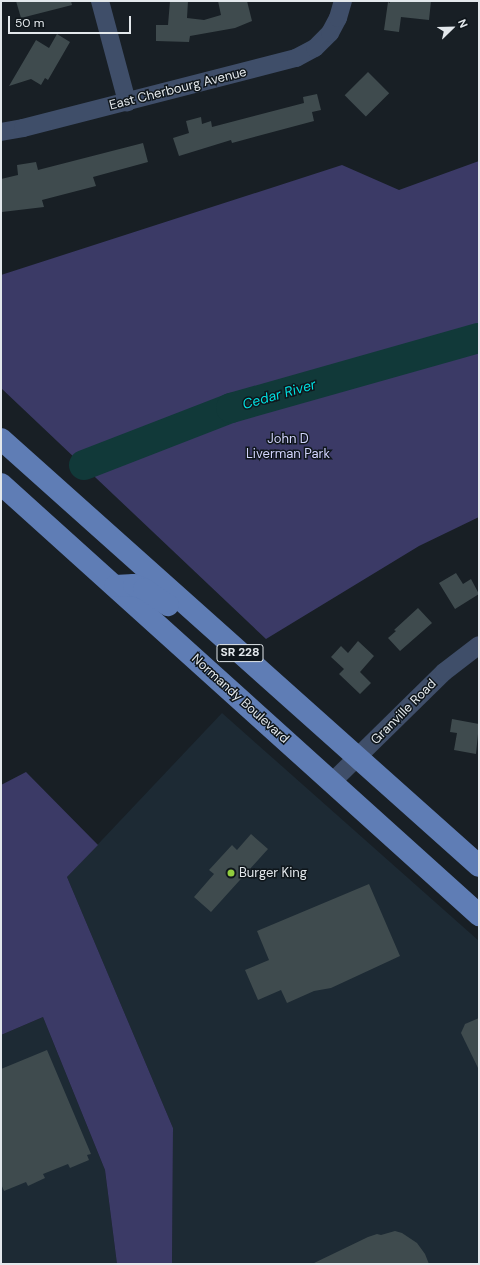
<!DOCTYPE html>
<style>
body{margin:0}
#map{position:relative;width:480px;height:1265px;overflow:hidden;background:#181f25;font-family:"DM Sans",sans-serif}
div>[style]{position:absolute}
.built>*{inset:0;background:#1d2a34}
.green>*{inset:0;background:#3b3a66}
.river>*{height:30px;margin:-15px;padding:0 15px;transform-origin:15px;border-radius:15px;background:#113939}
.building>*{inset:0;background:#3f4b4e;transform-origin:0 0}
.minor>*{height:18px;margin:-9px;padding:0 9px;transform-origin:9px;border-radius:9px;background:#3f4e69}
.primary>*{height:22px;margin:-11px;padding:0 11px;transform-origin:11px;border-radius:11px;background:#5f7db5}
.dots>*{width:11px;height:11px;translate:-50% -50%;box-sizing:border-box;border:2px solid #0f161b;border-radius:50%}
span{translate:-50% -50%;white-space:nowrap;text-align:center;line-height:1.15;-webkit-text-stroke:3px #0f161b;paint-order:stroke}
.shield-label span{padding:1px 3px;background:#0f161b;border:1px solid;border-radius:3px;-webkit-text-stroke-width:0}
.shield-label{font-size:12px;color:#e3e8ec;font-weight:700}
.street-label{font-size:13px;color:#e3e8ec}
.park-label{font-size:13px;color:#d2d4fc}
.poi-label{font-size:13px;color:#e3e8ec}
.left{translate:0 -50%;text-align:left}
.water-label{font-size:14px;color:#00dfe0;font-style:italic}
.frame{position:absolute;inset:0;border:2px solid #e3e8ec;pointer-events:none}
.north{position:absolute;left:432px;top:8px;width:40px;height:40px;-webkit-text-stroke:3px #0f161b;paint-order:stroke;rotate:67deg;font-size:11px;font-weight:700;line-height:16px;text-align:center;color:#e3e8ec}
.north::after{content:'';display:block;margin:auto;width:14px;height:18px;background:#e3e8ec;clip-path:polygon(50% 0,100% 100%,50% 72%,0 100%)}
.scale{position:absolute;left:8px;top:16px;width:123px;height:18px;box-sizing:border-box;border:2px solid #e3e8ec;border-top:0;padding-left:5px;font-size:12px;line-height:14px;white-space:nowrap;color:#e3e8ec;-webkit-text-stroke:3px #0f161b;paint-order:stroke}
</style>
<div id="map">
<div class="built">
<div style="clip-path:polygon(222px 713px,479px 941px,479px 1264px,172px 1264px,173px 1128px,67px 877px)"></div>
<div style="clip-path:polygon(43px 1017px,105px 1170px,117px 1264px,1px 1264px,1px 1035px)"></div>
</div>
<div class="green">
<div style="clip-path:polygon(479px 161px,479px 517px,419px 546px,266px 639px,1px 388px,1px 275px,342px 165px,399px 190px)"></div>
<div style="clip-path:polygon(26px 772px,98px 845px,67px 877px,173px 1128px,172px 1264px,117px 1264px,105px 1170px,43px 1017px,1px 1035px,1px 785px)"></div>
</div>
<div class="river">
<div style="left:84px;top:465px;width:158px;rotate:-21.2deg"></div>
<div style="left:231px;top:408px;width:258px;rotate:-15.8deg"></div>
</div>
<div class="building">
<div style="clip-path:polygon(16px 1px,71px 1px,72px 5px,21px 18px)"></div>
<div style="clip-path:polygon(170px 1px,188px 1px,187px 18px,204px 20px,221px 15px,218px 1px,247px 1px,252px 21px,235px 28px,190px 36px,189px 42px,156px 41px,156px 25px,168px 25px)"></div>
<div style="clip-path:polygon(390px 1px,431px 1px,429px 20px,401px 17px,399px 32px,384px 30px,388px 2px,390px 3px)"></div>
<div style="clip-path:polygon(57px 34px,70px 42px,48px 80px,45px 78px,41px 85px,31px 79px,9px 86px,36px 40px,49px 48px)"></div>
<div style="left:368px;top:72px;width:30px;height:33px;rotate:45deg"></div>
<div style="clip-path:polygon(317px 94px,321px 110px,312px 112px,314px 121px,232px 143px,231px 140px,179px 156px,173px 138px,189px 133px,186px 121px,201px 117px,202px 124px,211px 121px,212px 127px,304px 103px,303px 97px)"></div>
<div style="clip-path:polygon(143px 143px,148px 162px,93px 177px,96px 186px,42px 200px,44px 207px,2px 212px,1px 179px,18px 175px,17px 165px,36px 162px,38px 170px)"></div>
<div style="clip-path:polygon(456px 573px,463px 584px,471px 579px,479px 594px,455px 609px,439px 583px)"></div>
<div style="clip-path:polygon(418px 608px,432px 623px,400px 651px,388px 638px,396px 631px,394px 630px)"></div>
<div style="clip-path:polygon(358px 641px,374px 656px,360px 672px,371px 683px,360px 694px,339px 674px,344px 669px,331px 657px,341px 646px,348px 653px)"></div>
<div style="clip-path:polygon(452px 719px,479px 724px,476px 754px,454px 750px,457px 733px,450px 732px)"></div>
<div style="clip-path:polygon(251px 834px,268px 849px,211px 912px,194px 897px,214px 874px,209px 870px,232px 845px,237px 850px)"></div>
<div style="clip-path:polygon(369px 884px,400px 956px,331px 988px,314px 991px,287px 1003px,281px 990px,258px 1000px,245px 970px,269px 960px,257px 931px)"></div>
<div style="clip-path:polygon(479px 1018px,479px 1070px,461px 1033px,465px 1024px)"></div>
<div style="clip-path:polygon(47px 1050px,91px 1154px,87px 1155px,89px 1160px,70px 1168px,68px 1164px,43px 1174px,45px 1178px,28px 1186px,26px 1182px,4px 1191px,1px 1184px,1px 1069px)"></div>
<div style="clip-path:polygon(395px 1231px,402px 1233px,417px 1243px,425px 1254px,429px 1264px,312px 1264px,368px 1237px,377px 1234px,381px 1235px)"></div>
</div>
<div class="minor">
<div style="left:100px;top:1px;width:105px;rotate:75deg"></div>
<div style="left:1px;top:132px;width:22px;rotate:-10deg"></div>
<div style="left:23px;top:128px;width:282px;rotate:-14.4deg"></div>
<div style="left:296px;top:58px;width:21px;rotate:-28deg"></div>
<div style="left:315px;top:48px;width:21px;rotate:-45deg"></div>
<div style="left:330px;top:33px;width:17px;rotate:-62deg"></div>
<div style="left:338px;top:18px;width:18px;rotate:-74deg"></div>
<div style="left:332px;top:782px;width:157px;rotate:-44.5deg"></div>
<div style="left:444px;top:672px;width:44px;rotate:-37.6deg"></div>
</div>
<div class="primary">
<div style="left:1px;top:439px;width:641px;rotate:41.77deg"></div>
<div style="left:1px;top:484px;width:644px;rotate:42.04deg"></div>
<div style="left:115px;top:586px;width:19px;rotate:-3deg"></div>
<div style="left:134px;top:585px;width:11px;rotate:22deg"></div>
<div style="left:144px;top:589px;width:29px;rotate:34deg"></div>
</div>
<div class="dots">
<div style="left:231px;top:873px;background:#92cd3e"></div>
</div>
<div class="shield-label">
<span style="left:240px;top:653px">SR 228</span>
</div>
<div class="street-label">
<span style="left:178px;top:89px;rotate:-14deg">East Cherbourg Avenue</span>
<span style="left:240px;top:699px;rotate:42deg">Normandy Boulevard</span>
<span style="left:404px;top:712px;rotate:-45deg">Granville Road</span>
</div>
<div class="park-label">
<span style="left:288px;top:447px">John D<br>Liverman Park</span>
</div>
<div class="poi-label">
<span class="left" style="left:239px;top:873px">Burger King</span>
</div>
<div class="water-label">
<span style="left:279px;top:394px;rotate:-16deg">Cedar River</span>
</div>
<div class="frame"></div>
<div class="north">N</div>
<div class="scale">50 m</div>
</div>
